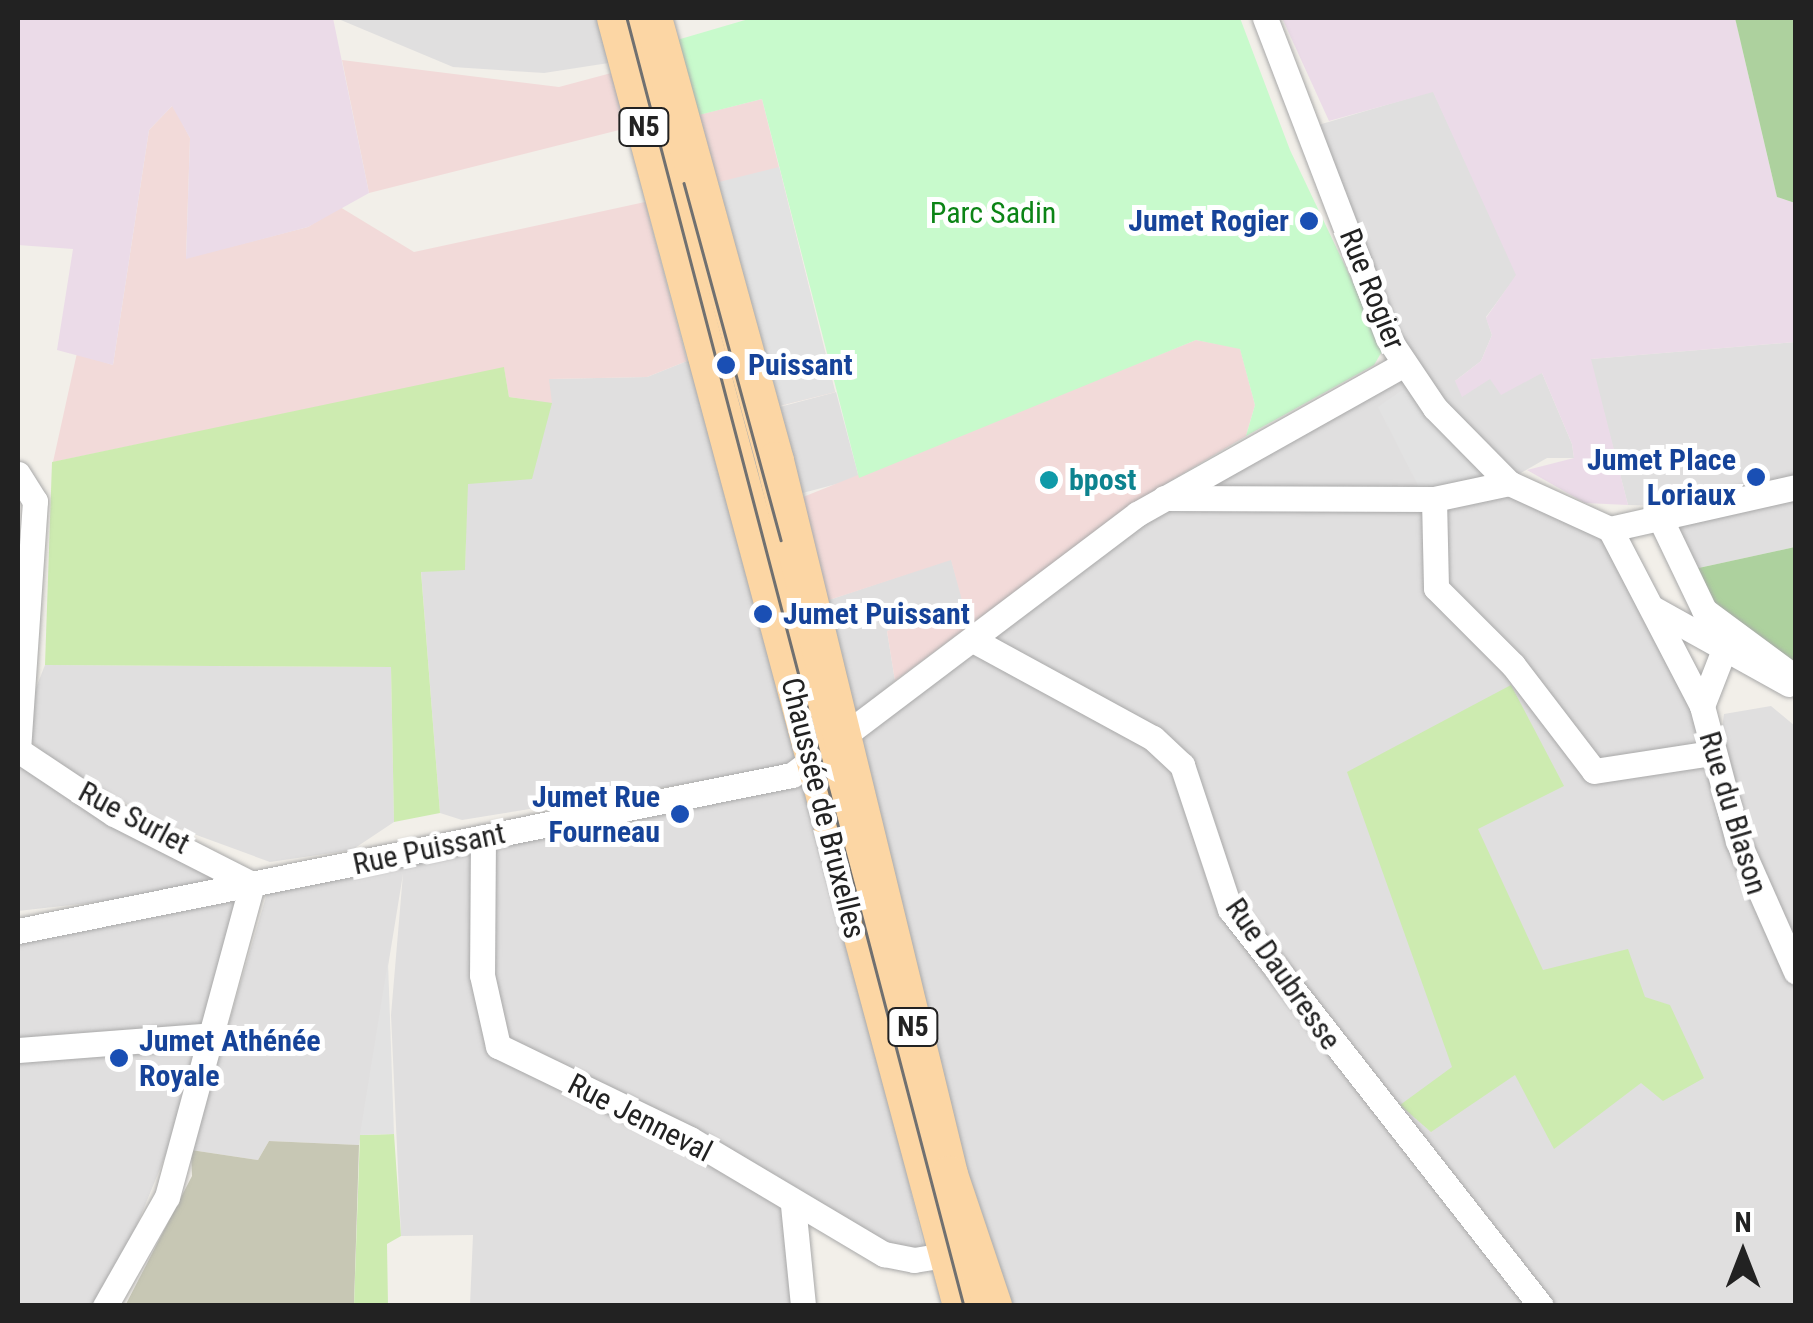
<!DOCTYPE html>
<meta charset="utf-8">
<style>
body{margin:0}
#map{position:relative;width:1813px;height:1323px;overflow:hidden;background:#f2efe9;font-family:"Roboto Condensed",sans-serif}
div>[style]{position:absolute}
.residential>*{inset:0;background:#e0dfdf;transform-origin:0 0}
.commercial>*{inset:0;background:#f2dad9;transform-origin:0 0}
.industrial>*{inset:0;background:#ebdbe8}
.construction>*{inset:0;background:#c7c7b4}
.grass>*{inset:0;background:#cdebb0}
.forest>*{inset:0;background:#add19e}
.park>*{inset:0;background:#c8facc}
.parking>*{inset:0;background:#e2e2e2;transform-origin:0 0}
.roads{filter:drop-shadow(0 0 2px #a9a9a9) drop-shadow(0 0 2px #a9a9a9)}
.minor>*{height:25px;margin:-12.5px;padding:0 12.5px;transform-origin:12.5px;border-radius:12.5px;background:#fff}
.primary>*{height:38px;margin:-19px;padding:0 19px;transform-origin:19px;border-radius:19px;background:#fcd6a4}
.tram>*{height:2.5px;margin:-1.25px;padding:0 1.25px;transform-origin:1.25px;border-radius:1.25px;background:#707070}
.dots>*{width:28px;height:28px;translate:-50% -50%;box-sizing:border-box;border:5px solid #fff;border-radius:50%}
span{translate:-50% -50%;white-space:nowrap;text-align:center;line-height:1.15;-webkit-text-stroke:10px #fff;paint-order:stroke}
.shield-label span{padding:2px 8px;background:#fff;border:2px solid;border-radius:8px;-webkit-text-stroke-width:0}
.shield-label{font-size:28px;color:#222;font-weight:700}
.park-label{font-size:30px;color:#0c8416}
.transit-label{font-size:30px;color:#164399;font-weight:700}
.right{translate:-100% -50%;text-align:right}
.left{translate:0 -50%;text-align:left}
.street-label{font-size:30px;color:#222}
.culture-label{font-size:30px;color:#0d838f;font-weight:700}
.frame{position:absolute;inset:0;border:20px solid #222;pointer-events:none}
.north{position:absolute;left:1693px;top:1203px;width:100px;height:100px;-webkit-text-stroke:8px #fff;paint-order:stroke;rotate:0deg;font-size:28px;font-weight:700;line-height:40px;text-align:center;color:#222}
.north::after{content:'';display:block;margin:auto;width:35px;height:45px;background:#222;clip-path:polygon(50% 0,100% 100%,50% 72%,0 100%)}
</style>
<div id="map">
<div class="residential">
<div style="clip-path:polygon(336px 18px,616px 18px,628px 60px,544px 73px,453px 67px)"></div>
<div style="clip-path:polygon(1433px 91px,1517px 275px,1486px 317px,1492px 335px,1481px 361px,1455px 381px,1542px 373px,1572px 444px,1574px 458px,1547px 458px,1512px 478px,1401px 348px,1315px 126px)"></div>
<div style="clip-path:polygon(1795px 342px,1795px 547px,1694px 569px,1665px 506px,1628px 505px,1590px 359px)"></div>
<div style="clip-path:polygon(687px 361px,702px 361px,813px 764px,926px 1258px,794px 1206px,803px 1305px,470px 1305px,473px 1235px,401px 1236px,391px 1015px,403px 874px,359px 1145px,269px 1141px,258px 1160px,191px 1150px,271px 880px,745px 774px,462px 820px,440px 813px,421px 571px,465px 569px,467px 484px,549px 379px,647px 377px)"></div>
<div style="clip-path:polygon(1403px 365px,1492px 467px,1610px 529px,1718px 757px,1724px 714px,1771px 706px,1795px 726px,1795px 1305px,1009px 1305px,936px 1139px,844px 744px,1135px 502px,1174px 478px,1180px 488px)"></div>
<div style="left:836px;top:392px;width:89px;height:69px;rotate:75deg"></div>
<div style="clip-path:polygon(951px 559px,964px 605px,887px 631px,895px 681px,851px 718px,823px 602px)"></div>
<div style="clip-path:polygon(45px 665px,391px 667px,394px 822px,352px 850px,270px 862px,161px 822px,54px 764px,20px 729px)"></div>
<div style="clip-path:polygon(18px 749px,252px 884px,215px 1035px,104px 1305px,18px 1305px,18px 932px,239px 886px,18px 911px)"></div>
</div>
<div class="commercial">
<div style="clip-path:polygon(342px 60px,559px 87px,630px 68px,643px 124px,369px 193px)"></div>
<div style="left:762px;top:99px;width:302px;height:69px;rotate:76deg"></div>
<div style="clip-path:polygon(173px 105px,190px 138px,186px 258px,308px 227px,340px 207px,414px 252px,645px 202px,687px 361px,647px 377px,549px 379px,552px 403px,509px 397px,504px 368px,53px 462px,77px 353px,113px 365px,149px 130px)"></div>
<div style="clip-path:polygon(1196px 340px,1240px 348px,1255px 405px,1246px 436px,1135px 502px,895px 681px,887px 631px,963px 604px,951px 560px,823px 602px,793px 501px)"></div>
</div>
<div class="industrial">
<div style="clip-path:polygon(18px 18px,333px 18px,369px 193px,308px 227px,186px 259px,190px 138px,172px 106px,149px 130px,113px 365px,57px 350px,73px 249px,18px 245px)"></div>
<div style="clip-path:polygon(1282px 18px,1735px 18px,1777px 197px,1795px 203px,1795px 342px,1591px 359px,1628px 505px,1585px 503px,1527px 470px,1574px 458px,1572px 444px,1542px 373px,1501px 395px,1490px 379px,1462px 397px,1455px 381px,1481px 361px,1492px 335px,1486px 318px,1516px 275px,1433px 92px,1329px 121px)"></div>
</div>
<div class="construction">
<div style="clip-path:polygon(269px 1141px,359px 1145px,354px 1305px,125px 1306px,192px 1176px,191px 1150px,258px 1160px)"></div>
</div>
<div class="grass">
<div style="clip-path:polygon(504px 367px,509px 397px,552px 403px,532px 479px,468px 484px,465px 570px,421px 572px,440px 813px,394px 822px,391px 667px,45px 665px,52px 462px)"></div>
<div style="clip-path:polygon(1511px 685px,1564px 786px,1478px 829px,1543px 970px,1628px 949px,1645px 997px,1670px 1005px,1704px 1078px,1663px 1101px,1641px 1083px,1554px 1149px,1515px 1075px,1431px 1132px,1400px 1105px,1452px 1067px,1347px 772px)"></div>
<div style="clip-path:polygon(394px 1134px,401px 1236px,387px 1244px,388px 1305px,354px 1306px,360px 1135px)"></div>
</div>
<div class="forest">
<div style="clip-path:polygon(1735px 18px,1795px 18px,1795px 203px,1777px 197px)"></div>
<div style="clip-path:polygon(1795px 547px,1795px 679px,1702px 591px,1694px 569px)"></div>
</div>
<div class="park">
<div style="clip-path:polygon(752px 18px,1240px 18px,1290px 150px,1384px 348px,1374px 365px,1246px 436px,1255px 405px,1240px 349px,1196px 340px,859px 478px,762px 99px,695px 116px,677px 40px)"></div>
</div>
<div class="parking">
<div style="left:779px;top:167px;width:232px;height:67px;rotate:76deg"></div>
<div style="clip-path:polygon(1415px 381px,1494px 488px,1425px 499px,1378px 407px)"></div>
<div style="clip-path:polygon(388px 962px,394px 1134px,360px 1135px)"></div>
</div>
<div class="roads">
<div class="minor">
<div style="left:1265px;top:18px;width:343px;rotate:69deg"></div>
<div style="left:1388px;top:338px;width:84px;rotate:56.1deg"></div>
<div style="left:1435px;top:408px;width:105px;rotate:45.4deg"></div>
<div style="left:1509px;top:483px;width:111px;rotate:24.5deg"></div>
<div style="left:1610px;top:529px;width:191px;rotate:-12.7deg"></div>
<div style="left:18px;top:474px;width:32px;rotate:58deg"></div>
<div style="left:35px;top:501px;width:248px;rotate:93.9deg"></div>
<div style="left:1164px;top:498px;width:270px;rotate:0.2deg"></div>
<div style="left:1434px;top:499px;width:77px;rotate:-12deg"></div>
<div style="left:1434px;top:499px;width:89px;rotate:88.7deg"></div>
<div style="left:1436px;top:588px;width:109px;rotate:45deg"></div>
<div style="left:1513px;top:665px;width:133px;rotate:52.6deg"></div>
<div style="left:1594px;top:771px;width:118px;rotate:-8.7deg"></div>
<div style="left:1660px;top:518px;width:102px;rotate:64.4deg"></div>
<div style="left:1704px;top:610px;width:114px;rotate:36.5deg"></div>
<div style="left:1610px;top:529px;width:199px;rotate:62.5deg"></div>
<div style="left:1702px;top:706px;width:140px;rotate:75.1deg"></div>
<div style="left:1738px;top:841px;width:143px;rotate:66.1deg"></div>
<div style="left:1654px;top:609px;width:154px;rotate:29.1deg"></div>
<div style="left:973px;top:640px;width:205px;rotate:28.6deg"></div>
<div style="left:1153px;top:738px;width:40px;rotate:43deg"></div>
<div style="left:1182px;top:765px;width:152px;rotate:71.6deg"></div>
<div style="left:1230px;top:909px;width:504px;rotate:51.93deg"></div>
<div style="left:1702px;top:706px;width:69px;rotate:-68.7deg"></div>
<div style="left:18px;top:750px;width:115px;rotate:33.7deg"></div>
<div style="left:114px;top:814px;width:155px;rotate:26.9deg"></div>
<div style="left:483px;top:837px;width:138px;rotate:90.4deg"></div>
<div style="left:482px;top:975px;width:73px;rotate:77.3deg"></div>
<div style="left:498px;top:1046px;width:213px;rotate:25.8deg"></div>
<div style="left:690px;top:1139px;width:226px;rotate:30.7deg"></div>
<div style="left:884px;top:1254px;width:31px;rotate:11deg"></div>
<div style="left:914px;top:1260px;width:50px;rotate:-9.3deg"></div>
<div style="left:18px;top:931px;width:790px;rotate:-11.4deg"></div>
<div style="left:792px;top:775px;width:433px;rotate:-37.1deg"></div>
<div style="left:1137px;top:514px;width:305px;rotate:-29.3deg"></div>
<div style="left:18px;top:1050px;width:198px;rotate:-4.4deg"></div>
<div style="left:793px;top:1205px;width:101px;rotate:84.3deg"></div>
<div style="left:105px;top:1306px;width:125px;rotate:-60.4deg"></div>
<div style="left:167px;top:1197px;width:324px;rotate:-74.8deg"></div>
</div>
<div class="primary">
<div style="left:616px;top:18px;width:1334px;rotate:74.96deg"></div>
<div style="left:653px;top:18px;width:459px;rotate:74.6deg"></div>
<div style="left:775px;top:461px;width:735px;rotate:76.3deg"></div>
<div style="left:949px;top:1175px;width:138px;rotate:71.4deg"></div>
</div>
</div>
<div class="tram">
<div style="left:627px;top:18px;width:1331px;rotate:75.34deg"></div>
<div style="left:684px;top:183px;width:370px;rotate:74.8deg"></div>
</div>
<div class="dots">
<div style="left:1309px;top:221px;background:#1a4fb4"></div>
<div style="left:726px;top:365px;background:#1a4fb4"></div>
<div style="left:1756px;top:477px;background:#1a4fb4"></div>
<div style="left:1049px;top:480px;background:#0f9aa8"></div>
<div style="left:763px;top:614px;background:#1a4fb4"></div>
<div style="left:680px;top:814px;background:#1a4fb4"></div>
<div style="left:119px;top:1058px;background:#1a4fb4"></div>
</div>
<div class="shield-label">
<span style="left:644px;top:127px">N5</span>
<span style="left:913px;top:1027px">N5</span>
</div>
<div class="park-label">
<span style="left:993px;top:213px">Parc Sadin</span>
</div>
<div class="transit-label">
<span class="right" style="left:1289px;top:221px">Jumet Rogier</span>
<span class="left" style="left:748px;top:365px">Puissant</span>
<span class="right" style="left:1736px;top:477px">Jumet Place<br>Loriaux</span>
<span class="left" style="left:783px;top:614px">Jumet Puissant</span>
<span class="right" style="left:660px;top:814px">Jumet Rue<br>Fourneau</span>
<span class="left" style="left:139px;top:1058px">Jumet Athénée<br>Royale</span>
</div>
<div class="street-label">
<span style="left:1372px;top:289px;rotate:68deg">Rue Rogier</span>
<span style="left:823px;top:808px;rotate:76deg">Chaussée de Bruxelles</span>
<span style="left:1733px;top:813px;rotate:73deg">Rue du Blason</span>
<span style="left:134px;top:818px;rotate:28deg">Rue Surlet</span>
<span style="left:429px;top:849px;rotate:-12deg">Rue Puissant</span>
<span style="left:1283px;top:974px;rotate:55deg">Rue Daubresse</span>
<span style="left:640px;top:1118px;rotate:27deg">Rue Jenneval</span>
</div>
<div class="culture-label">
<span class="left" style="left:1069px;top:480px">bpost</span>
</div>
<div class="frame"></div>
<div class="north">N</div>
</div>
